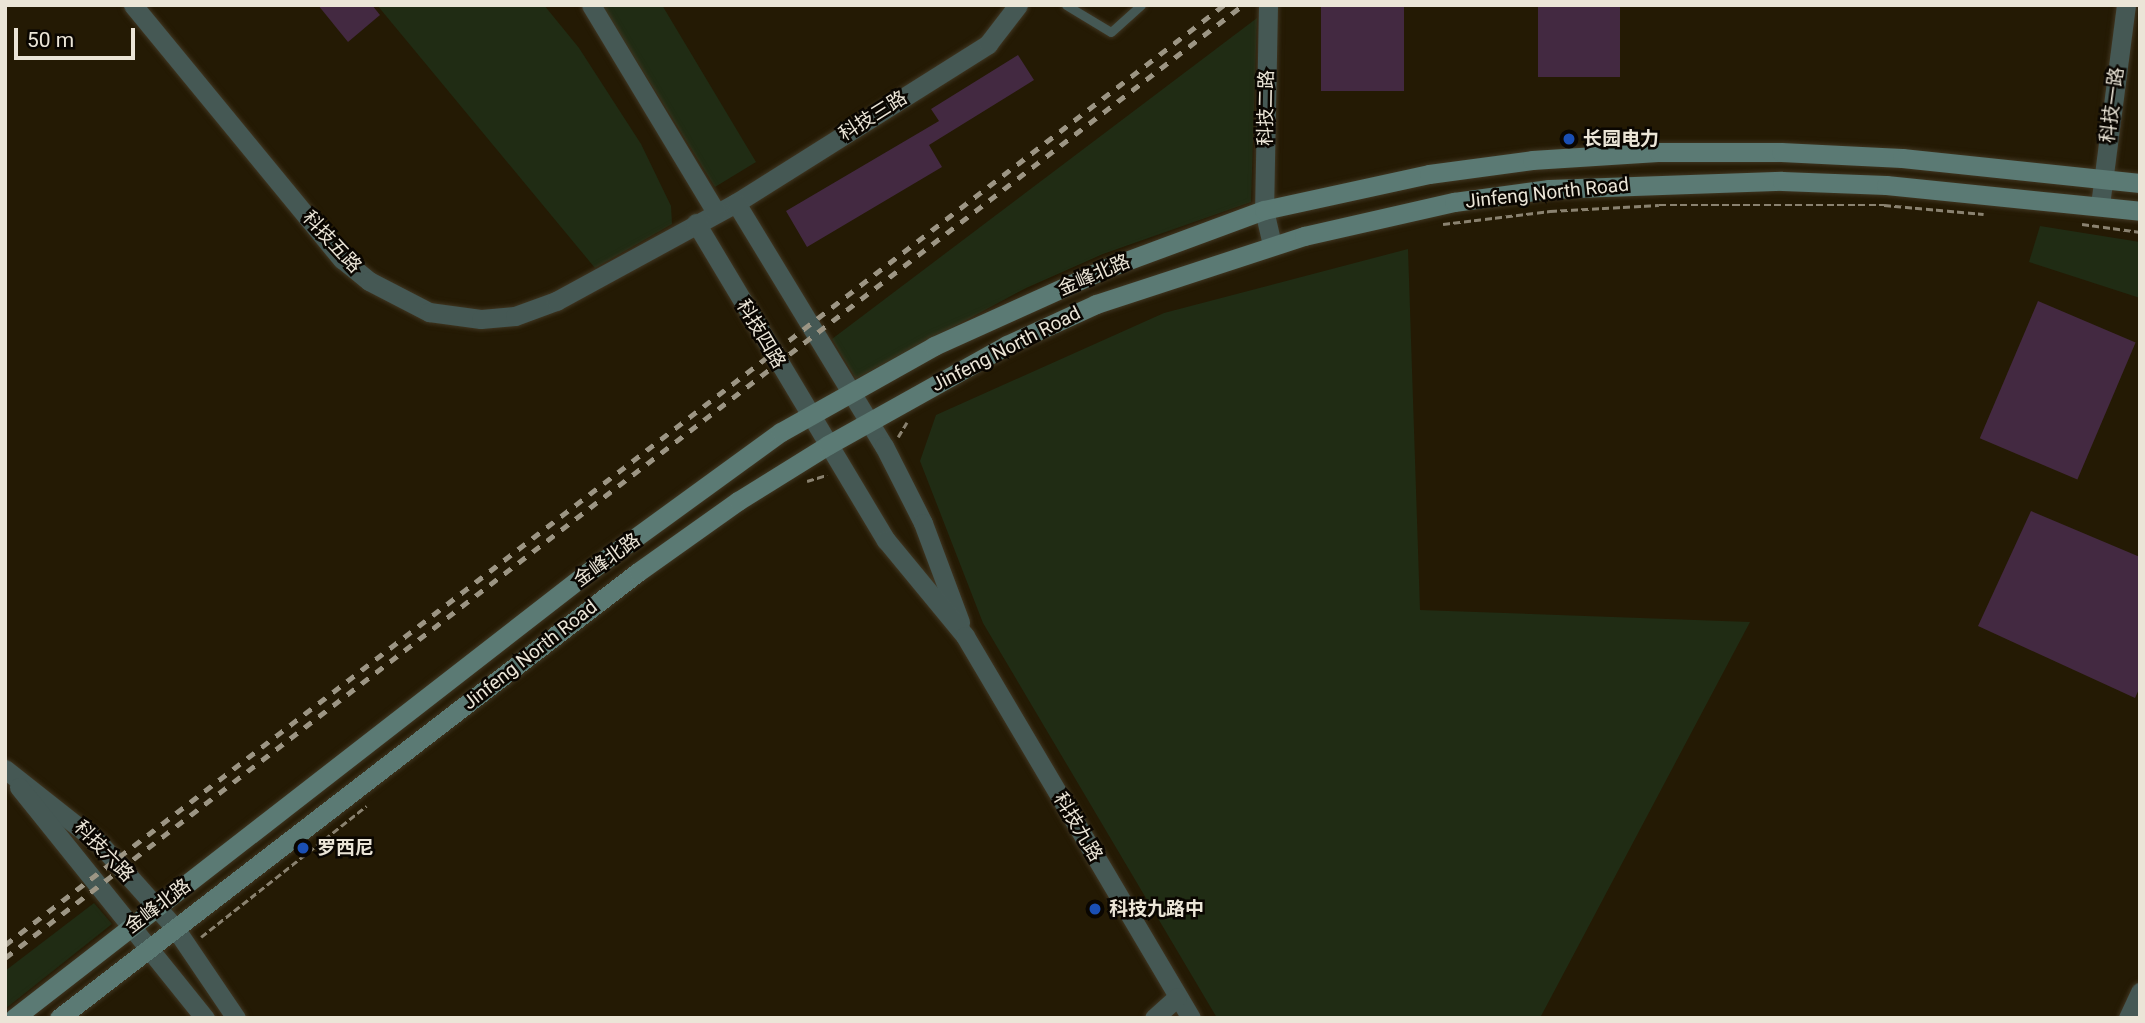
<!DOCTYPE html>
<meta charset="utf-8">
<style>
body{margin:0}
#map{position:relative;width:2145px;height:1023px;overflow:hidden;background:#241a04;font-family:Roboto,"Noto Sans SC",sans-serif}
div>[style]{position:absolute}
.green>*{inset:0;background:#202c14}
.building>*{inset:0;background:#432941;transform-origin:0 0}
.path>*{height:2.5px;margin-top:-1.25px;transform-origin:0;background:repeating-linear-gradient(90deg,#8a8270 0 7px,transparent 0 10.5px)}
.roads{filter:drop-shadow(0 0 2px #403622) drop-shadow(0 0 2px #403622)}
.service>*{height:9px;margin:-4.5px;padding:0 4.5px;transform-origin:4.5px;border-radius:4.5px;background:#455854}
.tertiary>*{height:19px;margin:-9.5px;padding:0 9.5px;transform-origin:9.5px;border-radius:9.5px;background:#455854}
.secondary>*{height:19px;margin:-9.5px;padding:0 9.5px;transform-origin:9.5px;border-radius:9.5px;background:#5b7a74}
.rail>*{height:5px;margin-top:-2.5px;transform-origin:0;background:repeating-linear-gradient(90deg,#9c9584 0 9px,transparent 0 18px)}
.dots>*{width:19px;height:19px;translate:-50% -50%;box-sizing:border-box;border:4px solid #0a0601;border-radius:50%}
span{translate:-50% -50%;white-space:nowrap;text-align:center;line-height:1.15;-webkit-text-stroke:5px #0a0601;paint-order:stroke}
.street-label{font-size:19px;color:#ebe5d7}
.poi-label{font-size:19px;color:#ebe5d7;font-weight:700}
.left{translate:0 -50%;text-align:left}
.frame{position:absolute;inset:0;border:7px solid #ebe5d7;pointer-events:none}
.scale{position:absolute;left:14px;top:28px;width:121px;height:32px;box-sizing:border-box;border:4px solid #ebe5d7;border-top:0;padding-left:9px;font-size:21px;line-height:24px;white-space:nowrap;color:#ebe5d7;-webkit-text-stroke:5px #0a0601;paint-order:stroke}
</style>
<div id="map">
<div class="green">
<div style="clip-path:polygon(377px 5px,544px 5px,579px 48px,641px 144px,671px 206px,672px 224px,595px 268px)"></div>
<div style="clip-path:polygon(602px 5px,662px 5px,756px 162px,715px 187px)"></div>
<div style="clip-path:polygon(1257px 18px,1251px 202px,1103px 254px,1026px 288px,856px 379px,832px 339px)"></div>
<div style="clip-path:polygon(2040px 226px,2140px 242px,2140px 298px,2029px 262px)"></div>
<div style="clip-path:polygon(1408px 249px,1420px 610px,1750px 622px,1540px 1018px,1217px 1018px,983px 623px,920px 461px,936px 415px,1164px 313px)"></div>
<div style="clip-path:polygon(94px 903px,112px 924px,5px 1009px,5px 971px)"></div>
</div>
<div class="building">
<div style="clip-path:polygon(318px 5px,372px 5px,380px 15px,348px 42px)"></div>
<div style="left:1321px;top:5px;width:83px;height:86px"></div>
<div style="left:1538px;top:5px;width:82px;height:72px"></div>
<div style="clip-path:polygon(1018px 55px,1034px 80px,929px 145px,942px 167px,807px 247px,786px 211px,939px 121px,931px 109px)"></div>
<div style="left:2038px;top:301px;width:106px;height:149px;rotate:23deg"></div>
<div style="clip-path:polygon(2031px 511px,2140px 557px,2140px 687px,2135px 698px,1978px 626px)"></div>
</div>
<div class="path">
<div style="left:1443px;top:224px;width:108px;rotate:-6.9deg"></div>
<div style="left:1550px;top:211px;width:109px;rotate:-3.2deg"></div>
<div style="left:1659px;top:205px;width:225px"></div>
<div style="left:1884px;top:205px;width:100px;rotate:5.1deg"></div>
<div style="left:2082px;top:224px;width:59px;rotate:7.9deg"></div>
<div style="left:898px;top:437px;width:17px;rotate:-59deg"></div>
<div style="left:807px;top:481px;width:21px;rotate:-17deg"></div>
<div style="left:201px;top:937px;width:211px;rotate:-38.4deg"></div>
</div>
<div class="roads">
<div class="service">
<div style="left:1066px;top:5px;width:52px;rotate:31deg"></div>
<div style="left:1111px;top:32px;width:40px;rotate:-42deg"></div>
</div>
<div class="tertiary">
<div style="left:133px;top:5px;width:329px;rotate:50.6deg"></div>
<div style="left:342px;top:259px;width:35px;rotate:39deg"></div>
<div style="left:369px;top:281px;width:68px;rotate:27.3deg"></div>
<div style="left:429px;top:312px;width:52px;rotate:7.7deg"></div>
<div style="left:481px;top:319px;width:34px;rotate:-5deg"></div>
<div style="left:515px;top:316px;width:44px;rotate:-20.1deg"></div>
<div style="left:556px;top:301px;width:205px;rotate:-28.6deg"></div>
<div style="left:736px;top:203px;width:298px;rotate:-32.2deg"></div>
<div style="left:988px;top:44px;width:49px;rotate:-52.4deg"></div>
<div style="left:591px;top:5px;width:242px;rotate:58.9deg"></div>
<div style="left:1268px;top:5px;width:205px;rotate:91.1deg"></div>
<div style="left:1264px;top:210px;width:35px;rotate:77deg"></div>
<div style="left:736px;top:203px;width:285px;rotate:58.7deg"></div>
<div style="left:884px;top:446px;width:86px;rotate:63.1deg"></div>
<div style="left:923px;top:523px;width:106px;rotate:69.5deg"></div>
<div style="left:2100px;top:205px;width:202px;rotate:-82.6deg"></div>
<div style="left:696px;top:223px;width:370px;rotate:59.1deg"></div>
<div style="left:886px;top:540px;width:124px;rotate:50.5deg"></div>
<div style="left:965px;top:636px;width:444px;rotate:59.4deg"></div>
<div style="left:5px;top:769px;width:121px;rotate:38.3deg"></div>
<div style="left:100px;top:844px;width:113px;rotate:48.2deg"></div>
<div style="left:175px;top:928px;width:109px;rotate:55.9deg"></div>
<div style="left:19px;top:787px;width:297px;rotate:51.2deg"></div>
<div style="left:1154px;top:1018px;width:31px;rotate:-42deg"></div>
<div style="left:2128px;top:1018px;width:29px;rotate:-65deg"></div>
</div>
<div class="secondary">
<div style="left:14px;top:1018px;width:727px;rotate:-37.85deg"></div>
<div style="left:588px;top:572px;width:238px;rotate:-36deg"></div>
<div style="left:781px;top:432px;width:176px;rotate:-29.3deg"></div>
<div style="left:934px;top:346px;width:190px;rotate:-24.3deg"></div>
<div style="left:1107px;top:268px;width:167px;rotate:-20.3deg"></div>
<div style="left:1264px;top:210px;width:169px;rotate:-12.3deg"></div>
<div style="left:1429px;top:174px;width:104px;rotate:-7.7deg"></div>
<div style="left:1532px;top:160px;width:126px;rotate:-3.6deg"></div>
<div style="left:1658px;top:152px;width:123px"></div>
<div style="left:1781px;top:152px;width:121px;rotate:2.8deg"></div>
<div style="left:1902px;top:158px;width:239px;rotate:6deg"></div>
<div style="left:59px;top:1018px;width:731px;rotate:-37.61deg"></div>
<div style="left:638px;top:572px;width:123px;rotate:-35.4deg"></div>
<div style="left:738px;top:501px;width:106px;rotate:-31.9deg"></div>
<div style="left:828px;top:445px;width:205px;rotate:-29.2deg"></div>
<div style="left:1007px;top:345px;width:98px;rotate:-24.7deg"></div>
<div style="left:1096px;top:304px;width:219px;rotate:-18.1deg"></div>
<div style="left:1304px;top:236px;width:154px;rotate:-12.8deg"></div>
<div style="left:1454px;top:202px;width:96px;rotate:-7.8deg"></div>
<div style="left:1549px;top:189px;width:233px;rotate:-2deg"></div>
<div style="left:1782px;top:181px;width:104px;rotate:2.2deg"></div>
<div style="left:1886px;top:185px;width:255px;rotate:5.8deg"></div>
</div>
</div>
<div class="rail">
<div style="left:5px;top:945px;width:1539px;rotate:-37.64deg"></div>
<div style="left:5px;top:958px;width:1562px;rotate:-37.59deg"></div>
</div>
<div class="dots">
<div style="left:1569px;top:139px;background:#1a4fb4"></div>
<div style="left:303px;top:848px;background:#1a4fb4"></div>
<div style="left:1095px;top:909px;background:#1a4fb4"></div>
</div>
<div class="street-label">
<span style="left:2112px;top:105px;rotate:-82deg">科技一路</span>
<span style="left:1266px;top:108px;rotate:-89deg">科技二路</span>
<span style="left:873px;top:116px;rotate:-32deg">科技三路</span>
<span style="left:1547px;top:193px;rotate:-6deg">Jinfeng North Road</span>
<span style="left:332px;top:242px;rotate:47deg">科技五路</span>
<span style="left:1094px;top:275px;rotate:-23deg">金峰北路</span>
<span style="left:761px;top:334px;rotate:59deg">科技四路</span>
<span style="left:1006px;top:349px;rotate:-27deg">Jinfeng North Road</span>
<span style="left:607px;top:560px;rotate:-36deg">金峰北路</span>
<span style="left:530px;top:655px;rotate:-38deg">Jinfeng North Road</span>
<span style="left:1078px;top:827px;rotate:59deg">科技九路</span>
<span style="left:104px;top:851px;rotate:46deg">科技六路</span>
<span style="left:158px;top:906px;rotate:-37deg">金峰北路</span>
</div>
<div class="poi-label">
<span class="left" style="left:1583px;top:139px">长园电力</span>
<span class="left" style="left:317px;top:848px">罗西尼</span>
<span class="left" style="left:1109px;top:909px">科技九路中</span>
</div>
<div class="frame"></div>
<div class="scale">50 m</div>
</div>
